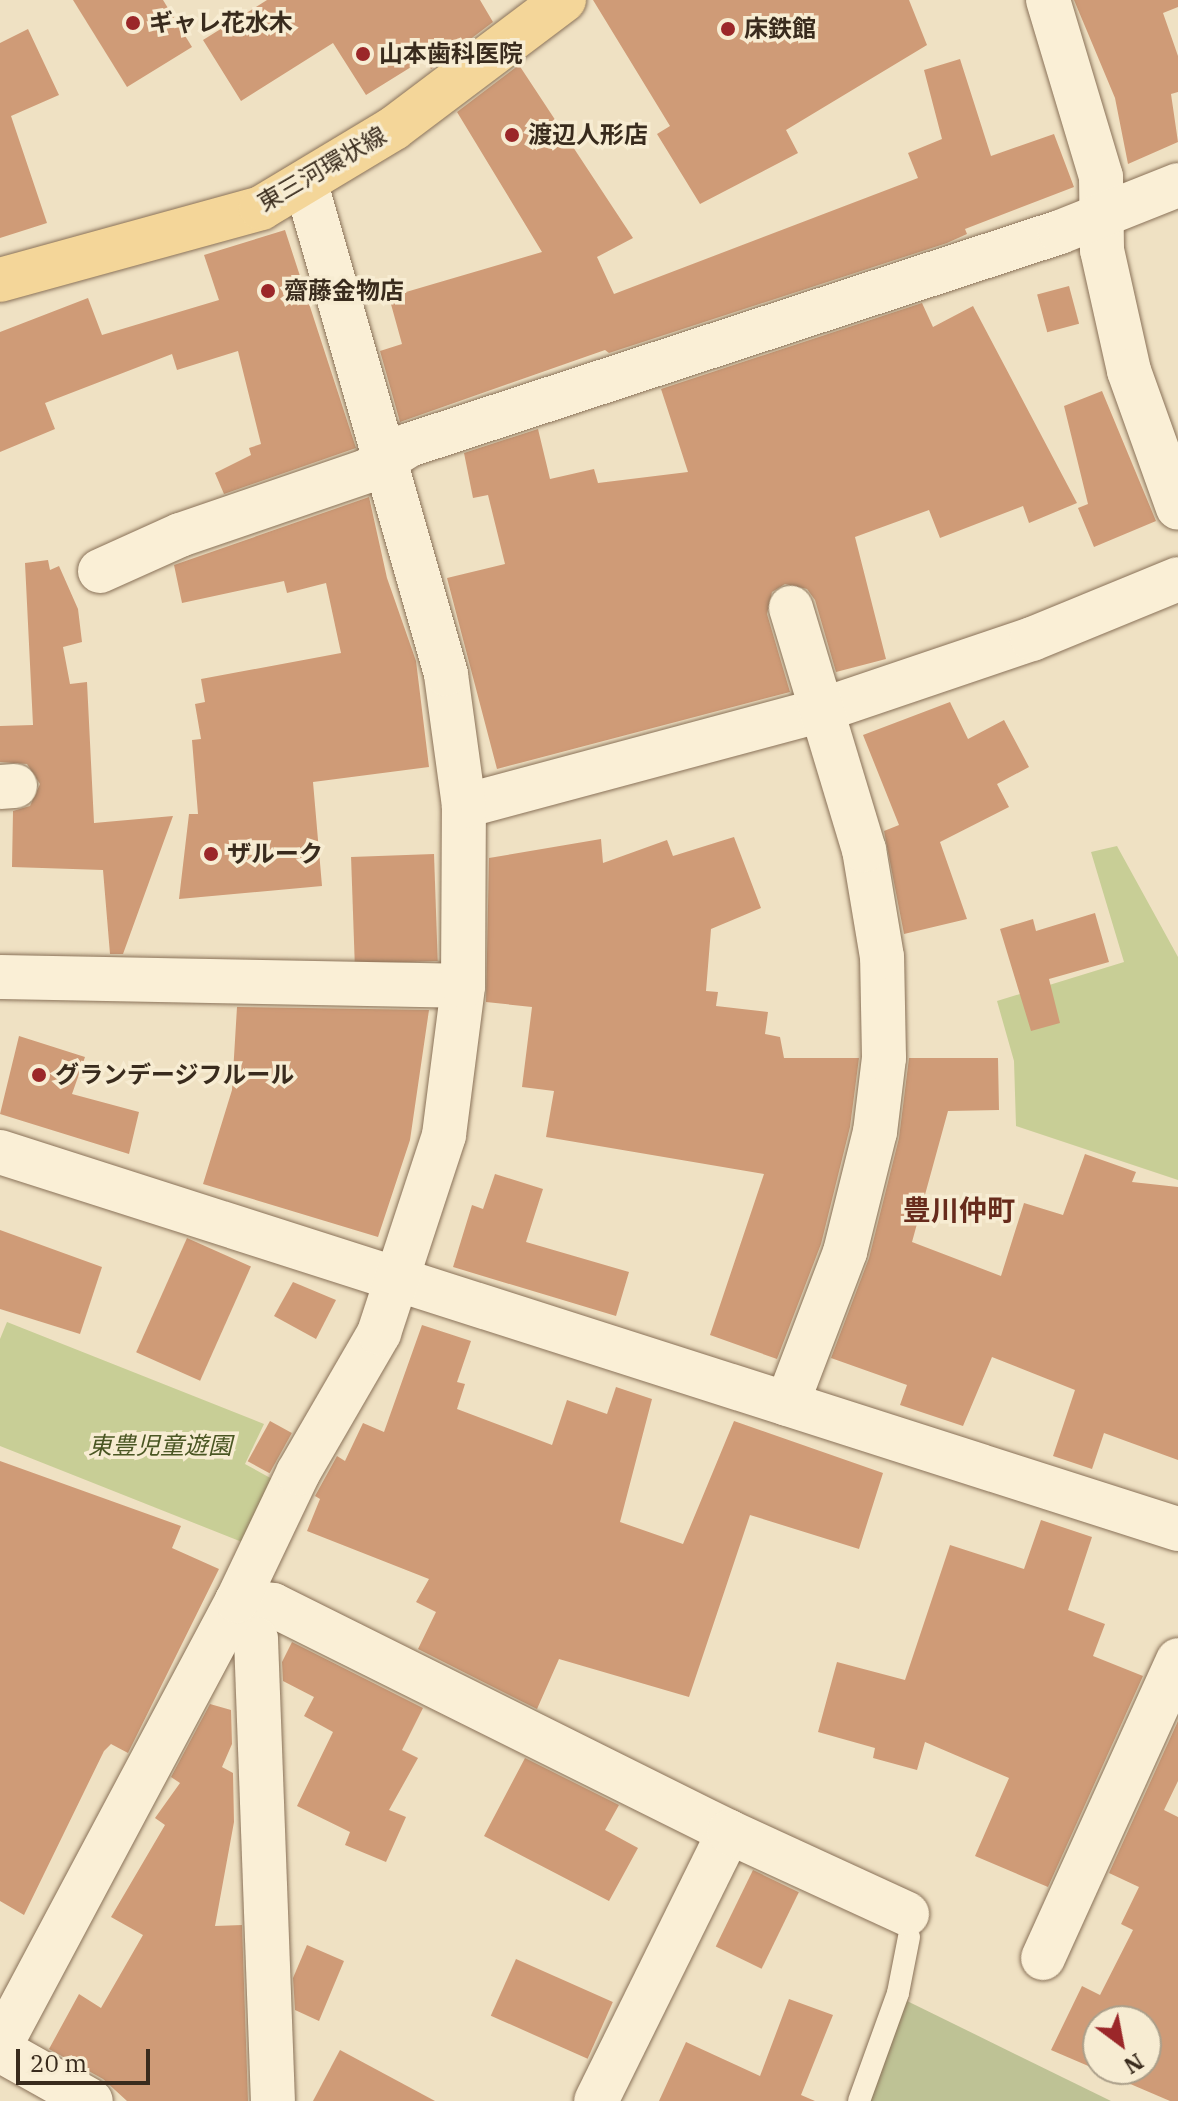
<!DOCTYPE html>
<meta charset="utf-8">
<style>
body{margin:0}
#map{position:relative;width:1178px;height:2101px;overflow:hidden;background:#efe1c3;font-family:"IBM Plex Serif","Noto Sans JP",serif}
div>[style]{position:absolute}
.green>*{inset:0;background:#c8ce96}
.cemetery>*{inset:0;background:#bec295}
.building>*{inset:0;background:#cf9b77;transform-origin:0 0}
.roads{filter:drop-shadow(0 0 2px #8a7259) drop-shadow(0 0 2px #8a7259)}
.service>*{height:22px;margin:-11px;padding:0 11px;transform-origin:11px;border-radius:11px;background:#faefd6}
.minor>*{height:44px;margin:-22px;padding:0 22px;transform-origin:22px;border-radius:22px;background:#faefd6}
.tertiary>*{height:44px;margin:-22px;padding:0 22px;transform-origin:22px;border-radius:22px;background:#faefd6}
.primary>*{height:44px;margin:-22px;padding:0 22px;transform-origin:22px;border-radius:22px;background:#f4d699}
.dots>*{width:22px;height:22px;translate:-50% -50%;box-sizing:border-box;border:4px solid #f7ecd2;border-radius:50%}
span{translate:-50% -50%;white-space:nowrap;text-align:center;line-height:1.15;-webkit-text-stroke:7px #f7ecd2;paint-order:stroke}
.poi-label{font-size:24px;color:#392b1d;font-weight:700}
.left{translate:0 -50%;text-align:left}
.street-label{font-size:24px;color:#392b1d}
.park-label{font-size:24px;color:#4a5623;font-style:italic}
.quarter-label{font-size:28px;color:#672b1c;font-weight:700}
.north{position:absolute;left:1082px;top:2005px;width:80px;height:80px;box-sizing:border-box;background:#f7ecd2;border:2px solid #ab9f8a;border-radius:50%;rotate:148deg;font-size:22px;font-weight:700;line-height:32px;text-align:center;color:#392b1d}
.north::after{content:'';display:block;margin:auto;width:28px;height:36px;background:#9b2729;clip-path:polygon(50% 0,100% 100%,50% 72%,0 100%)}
.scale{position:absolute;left:16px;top:2049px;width:134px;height:36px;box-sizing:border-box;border:4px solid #392b1d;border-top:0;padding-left:10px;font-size:24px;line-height:28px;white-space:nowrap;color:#392b1d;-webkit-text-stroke:6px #f7ecd2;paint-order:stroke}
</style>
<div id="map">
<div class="green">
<div style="clip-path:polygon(1117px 846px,1178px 957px,1178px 1180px,1016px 1126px,1014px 1061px,997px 1001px,1124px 962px,1091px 852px)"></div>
<div style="clip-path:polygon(7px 1322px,264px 1424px,245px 1464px,274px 1480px,242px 1542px,0 1446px,0 1339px)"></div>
</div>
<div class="cemetery">
<div style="clip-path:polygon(903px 1999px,1111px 2101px,866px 2101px)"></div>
</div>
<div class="building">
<div style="clip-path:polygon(73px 0,163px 0,192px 47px,127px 87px)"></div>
<div style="clip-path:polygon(267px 0,480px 0,493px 22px,431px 69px,424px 59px,366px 95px,333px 43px,241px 101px,203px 40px)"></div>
<div style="clip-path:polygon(593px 0,909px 0,927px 45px,786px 130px,798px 153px,700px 204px,657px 134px,670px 126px)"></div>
<div style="clip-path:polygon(1074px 0,1178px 0,1178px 7px,1163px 13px,1178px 56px,1178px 92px,1171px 94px,1178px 142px,1128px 164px,1115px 98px)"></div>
<div style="clip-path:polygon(28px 29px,59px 95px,11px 116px,47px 223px,0 238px,0 43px)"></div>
<div style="clip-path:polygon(960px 59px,991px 156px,1054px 134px,1074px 187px,965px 229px,967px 234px,947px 243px,609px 353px,605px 350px,400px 422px,380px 351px,402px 344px,389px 297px,542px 252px,457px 112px,519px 65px,633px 238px,597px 257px,614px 294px,918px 178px,908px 153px,942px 139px,924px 70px)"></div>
<div style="clip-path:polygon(285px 230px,356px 448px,224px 494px,215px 473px,251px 455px,249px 448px,261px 444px,238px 351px,177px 370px,172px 354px,45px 403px,55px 429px,0 452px,0 332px,88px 298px,102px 335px,219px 300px,204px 255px)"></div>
<div style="left:1069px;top:286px;width:39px;height:33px;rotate:75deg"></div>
<div style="clip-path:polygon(922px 303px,933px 327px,973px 306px,1077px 503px,1029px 523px,1023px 506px,940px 538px,929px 510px,855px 537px,886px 659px,836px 672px,815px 600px,807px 589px,785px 584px,772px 592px,767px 614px,790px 692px,497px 769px,447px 578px,505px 564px,488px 495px,473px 498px,464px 453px,538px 429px,550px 479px,594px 469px,598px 483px,688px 472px,661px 389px)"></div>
<div style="clip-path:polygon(1102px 391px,1156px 521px,1094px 547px,1078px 508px,1088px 504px,1064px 406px)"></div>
<div style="clip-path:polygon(369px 497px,387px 578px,416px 661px,429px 767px,313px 782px,322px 886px,179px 899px,189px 814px,198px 814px,192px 740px,201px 739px,195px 704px,205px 702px,201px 679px,341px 653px,326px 583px,287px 593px,284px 581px,182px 603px,174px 565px)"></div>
<div style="clip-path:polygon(48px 560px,50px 570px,59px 566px,78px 609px,82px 642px,63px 647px,70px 684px,87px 682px,94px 823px,173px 816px,123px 954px,110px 954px,103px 870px,12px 867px,13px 811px,30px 806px,40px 784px,27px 764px,0 762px,0 726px,33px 725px,25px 563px)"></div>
<div style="clip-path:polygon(950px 702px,968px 739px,1004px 720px,1029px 767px,997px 784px,1009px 807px,940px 842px,967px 919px,904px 934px,884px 831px,899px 825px,863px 735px)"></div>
<div style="clip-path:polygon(734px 837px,761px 908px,711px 929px,706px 991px,718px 992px,716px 1006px,768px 1012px,765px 1034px,780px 1037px,784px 1058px,859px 1058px,850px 1127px,821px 1244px,777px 1359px,710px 1335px,764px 1174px,546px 1137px,554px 1091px,522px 1087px,532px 1007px,486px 1002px,489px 858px,601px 839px,603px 863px,667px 840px,673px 856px)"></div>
<div style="left:434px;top:854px;width:107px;height:83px;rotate:88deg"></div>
<div style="clip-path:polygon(1095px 913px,1109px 962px,1049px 979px,1060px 1023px,1031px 1031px,1000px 929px,1033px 919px,1036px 931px)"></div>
<div style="clip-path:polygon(237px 1007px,429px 1010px,410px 1140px,378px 1237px,203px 1184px,232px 1090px)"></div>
<div style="clip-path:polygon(19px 1036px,85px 1057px,72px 1094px,139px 1112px,129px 1154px,0 1114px)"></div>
<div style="clip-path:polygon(909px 1058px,998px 1058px,999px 1110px,948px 1111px,912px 1242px,1001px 1276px,1024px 1203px,1063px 1215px,1085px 1154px,1136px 1172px,1132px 1182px,1178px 1187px,1178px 1460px,1104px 1433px,1092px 1469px,1053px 1456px,1075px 1390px,992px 1357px,963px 1426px,900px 1405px,907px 1385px,831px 1358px,869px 1258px,899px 1138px)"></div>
<div style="clip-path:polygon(495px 1174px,543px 1189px,526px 1242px,629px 1272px,616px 1316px,453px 1267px,472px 1205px,483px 1209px)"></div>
<div style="clip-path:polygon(0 1230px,102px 1267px,80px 1334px,0 1309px)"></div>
<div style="left:187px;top:1238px;width:70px;height:125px;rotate:24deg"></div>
<div style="clip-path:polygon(293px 1282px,336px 1300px,316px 1339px,274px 1316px)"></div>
<div style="clip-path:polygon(422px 1325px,471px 1341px,457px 1382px,465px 1384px,457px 1409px,552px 1445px,567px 1400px,607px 1414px,616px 1387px,652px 1399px,620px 1522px,683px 1544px,734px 1421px,883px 1473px,859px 1549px,750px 1515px,689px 1697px,559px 1659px,537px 1709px,418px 1649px,436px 1612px,416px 1602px,429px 1579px,307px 1531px,320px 1499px,315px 1496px,337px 1456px,345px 1461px,363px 1423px,384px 1432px)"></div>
<div style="left:270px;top:1421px;width:25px;height:46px;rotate:29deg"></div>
<div style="clip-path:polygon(0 1461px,181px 1526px,172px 1548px,219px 1569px,128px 1753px,111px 1744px,104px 1751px,24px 1915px,0 1901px)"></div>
<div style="clip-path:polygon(1041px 1520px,1092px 1537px,1068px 1610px,1105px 1624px,1093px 1656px,1143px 1676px,1048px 1887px,975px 1856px,1009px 1778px,925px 1742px,917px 1770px,873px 1758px,875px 1748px,818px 1732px,837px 1662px,905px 1680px,950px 1545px,1024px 1569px)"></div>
<div style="clip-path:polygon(292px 1642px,423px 1708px,402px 1750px,418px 1758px,389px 1810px,406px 1817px,386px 1862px,345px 1845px,350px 1832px,297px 1806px,333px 1732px,304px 1716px,314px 1697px,283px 1681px,282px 1662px)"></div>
<div style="clip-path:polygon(210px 1704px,231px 1710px,232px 1744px,222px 1767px,233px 1773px,234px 1822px,215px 1926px,242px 1925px,248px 2101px,127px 2101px,103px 2079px,49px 2049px,79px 1994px,101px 2008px,143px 1935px,111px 1917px,165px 1825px,155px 1818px,180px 1783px,171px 1777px)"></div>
<div style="clip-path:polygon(evenodd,1178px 1721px,1178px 1781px,1164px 1810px,1178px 1817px,1178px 2101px,1170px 2101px,1051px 2050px,1082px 1986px,1100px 1995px,1133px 1930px,1121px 1924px,1139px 1887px,1109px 1873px,1178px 1721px,1098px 2021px,1146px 2021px,1146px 2069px,1098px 2069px,1098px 2021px)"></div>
<div style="clip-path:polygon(525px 1758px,619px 1805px,605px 1830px,638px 1848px,609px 1901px,484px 1836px)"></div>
<div style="left:753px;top:1870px;width:51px;height:85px;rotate:26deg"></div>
<div style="clip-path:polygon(307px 1945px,344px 1961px,319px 2021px,295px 2010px,293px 1978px)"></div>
<div style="left:516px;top:1959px;width:106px;height:62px;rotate:24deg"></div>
<div style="clip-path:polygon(789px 1999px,833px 2015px,801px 2095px,815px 2101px,659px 2101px,686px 2042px,760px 2076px)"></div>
<div style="clip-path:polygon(340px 2050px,435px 2101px,313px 2101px)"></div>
</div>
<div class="roads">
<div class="service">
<div style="left:859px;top:2101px;width:115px;rotate:-70.1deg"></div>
<div style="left:898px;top:1993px;width:57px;rotate:-78.9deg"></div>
</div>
<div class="minor">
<div style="left:1048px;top:0;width:185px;rotate:73.3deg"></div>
<div style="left:1101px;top:177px;width:73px;rotate:89.2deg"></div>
<div style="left:1102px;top:250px;width:124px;rotate:77.4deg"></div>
<div style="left:1129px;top:371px;width:145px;rotate:70.3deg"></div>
<div style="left:100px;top:571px;width:88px;rotate:-24.2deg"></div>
<div style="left:180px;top:535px;width:198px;rotate:-18.9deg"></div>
<div style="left:367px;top:471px;width:49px;rotate:-31.8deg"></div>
<div style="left:409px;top:445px;width:685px;rotate:-18.12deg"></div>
<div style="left:1060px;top:232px;width:127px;rotate:-21.7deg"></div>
<div style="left:0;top:787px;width:15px;rotate:-4deg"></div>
<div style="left:464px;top:806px;width:371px;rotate:-15deg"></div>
<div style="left:822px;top:710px;width:222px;rotate:-18.7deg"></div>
<div style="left:1032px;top:639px;width:158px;rotate:-22.3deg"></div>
<div style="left:0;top:977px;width:463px;rotate:1.1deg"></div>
<div style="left:0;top:1152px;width:1237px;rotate:17.75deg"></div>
<div style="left:787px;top:1404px;width:163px;rotate:-69.1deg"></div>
<div style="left:845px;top:1252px;width:124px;rotate:-76deg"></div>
<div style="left:875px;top:1132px;width:75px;rotate:-83.1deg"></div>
<div style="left:884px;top:1058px;width:101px;rotate:-91.1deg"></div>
<div style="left:882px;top:957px;width:109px;rotate:-99.5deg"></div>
<div style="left:864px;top:850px;width:253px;rotate:-106.8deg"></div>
<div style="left:237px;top:1601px;width:36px;rotate:6deg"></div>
<div style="left:273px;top:1605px;width:509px;rotate:26.46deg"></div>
<div style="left:729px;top:1832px;width:300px;rotate:116.3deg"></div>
<div style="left:237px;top:1601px;width:42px;rotate:63.4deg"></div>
<div style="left:256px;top:1639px;width:462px;rotate:87.9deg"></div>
<div style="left:729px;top:1832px;width:196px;rotate:24.7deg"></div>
<div style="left:1043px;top:1958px;width:327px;rotate:-65.6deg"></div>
<div style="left:0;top:2050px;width:104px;rotate:29.3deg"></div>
</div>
<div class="tertiary">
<div style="left:0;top:2046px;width:504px;rotate:-61.96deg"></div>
<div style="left:237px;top:1601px;width:142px;rotate:-64.5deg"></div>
<div style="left:298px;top:1473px;width:162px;rotate:-59.9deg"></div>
<div style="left:379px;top:1333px;width:208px;rotate:-71.8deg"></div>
<div style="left:444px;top:1135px;width:150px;rotate:-82.7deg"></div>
<div style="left:463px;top:986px;width:180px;rotate:-89.7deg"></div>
<div style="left:464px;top:806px;width:133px;rotate:-97.8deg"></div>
<div style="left:446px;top:674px;width:510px;rotate:-105.95deg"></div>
</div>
<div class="primary">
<div style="left:0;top:280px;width:271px;rotate:-15.4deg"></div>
<div style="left:261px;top:208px;width:155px;rotate:-31deg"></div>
<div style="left:394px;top:128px;width:213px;rotate:-37deg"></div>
</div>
</div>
<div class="dots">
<div style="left:133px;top:23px;background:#9b2729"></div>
<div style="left:728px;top:29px;background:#9b2729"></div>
<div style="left:363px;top:54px;background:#9b2729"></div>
<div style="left:512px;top:135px;background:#9b2729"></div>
<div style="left:268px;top:291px;background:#9b2729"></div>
<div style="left:211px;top:854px;background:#9b2729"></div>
<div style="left:39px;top:1075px;background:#9b2729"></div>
</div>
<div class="poi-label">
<span class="left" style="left:149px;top:23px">ギャレ花水木</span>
<span class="left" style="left:744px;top:29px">床鉄館</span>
<span class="left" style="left:379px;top:54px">山本歯科医院</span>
<span class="left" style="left:528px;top:135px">渡辺人形店</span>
<span class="left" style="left:284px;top:291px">齋藤金物店</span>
<span class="left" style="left:227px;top:854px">ザルーク</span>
<span class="left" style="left:55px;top:1075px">グランデージフルール</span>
</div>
<div class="street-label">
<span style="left:322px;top:169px;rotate:-30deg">東三河環状線</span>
</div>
<div class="park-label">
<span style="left:160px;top:1446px">東豊児童遊園</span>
</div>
<div class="quarter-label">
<span style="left:959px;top:1210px">豊川仲町</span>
</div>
<div class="north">N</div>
<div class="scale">20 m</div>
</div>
